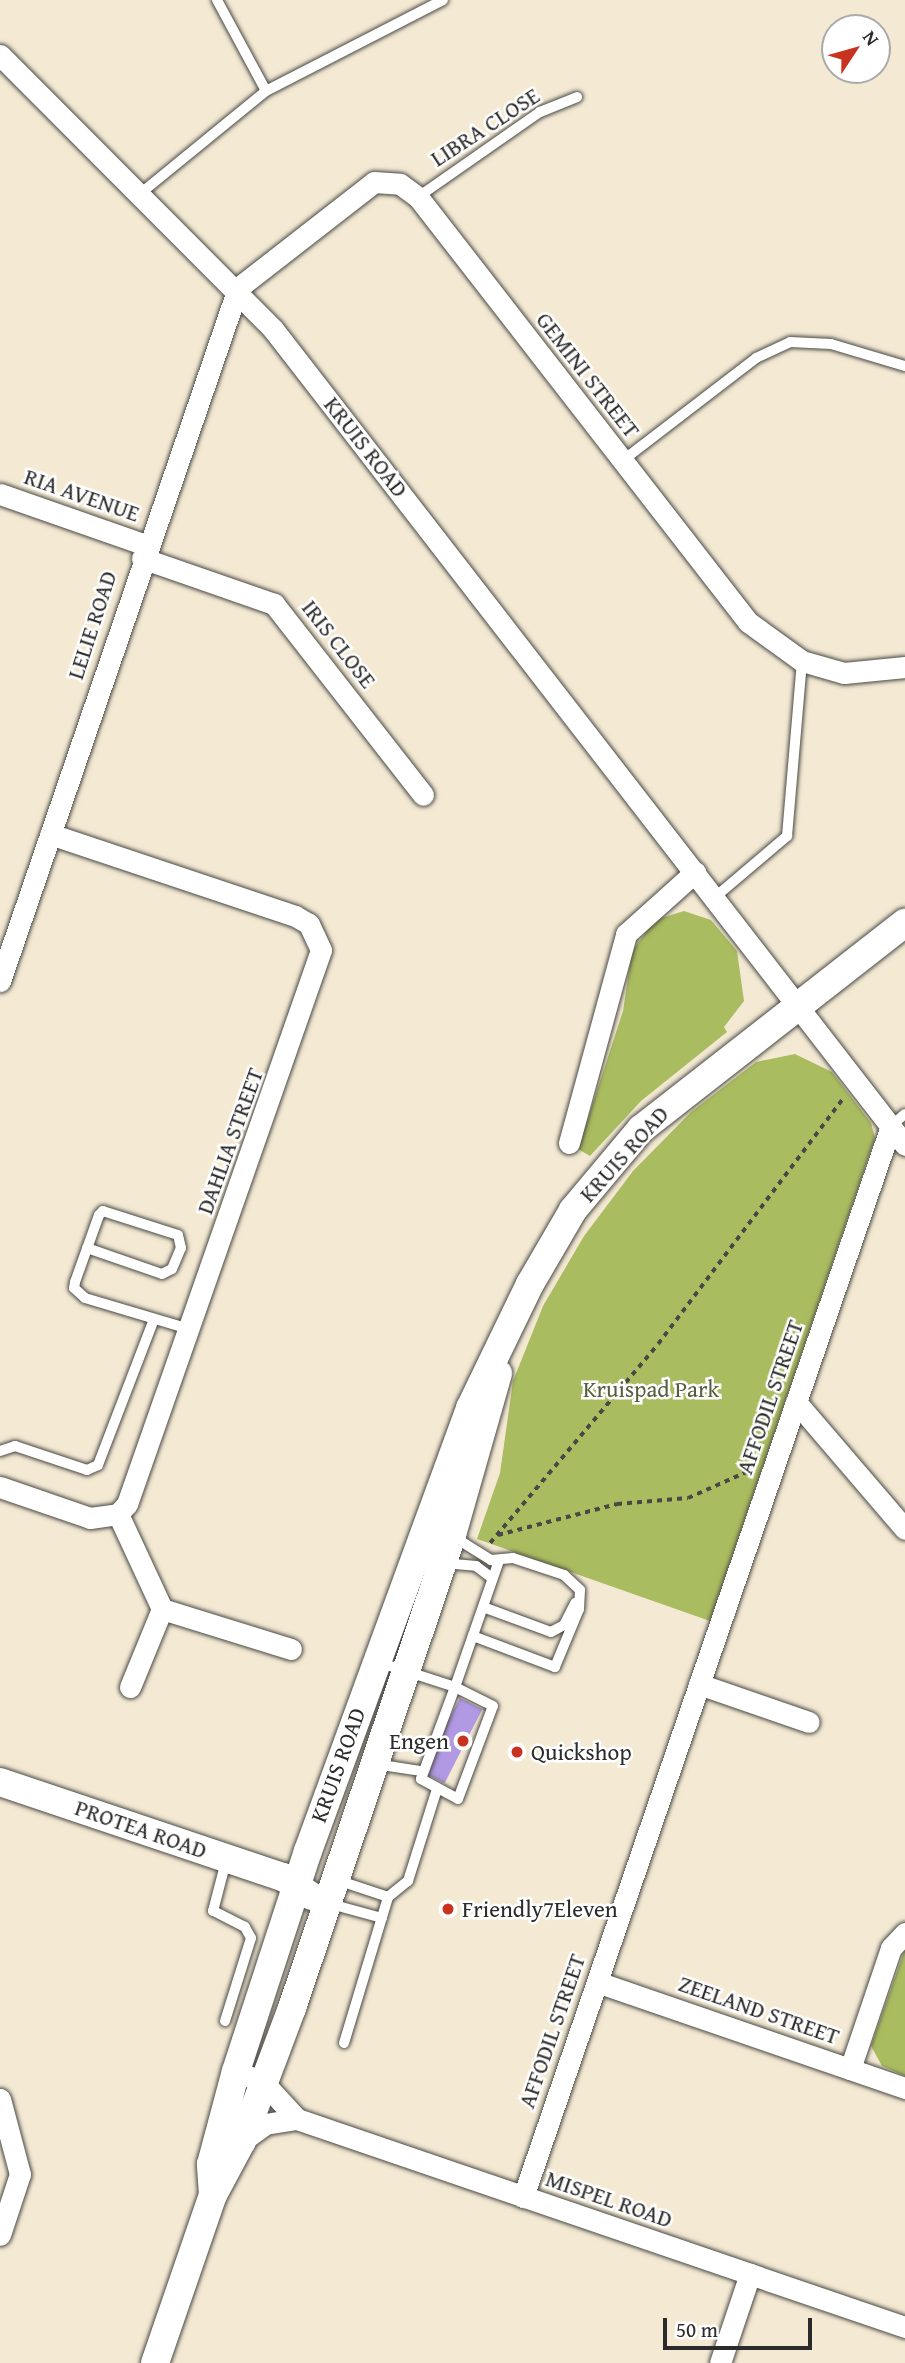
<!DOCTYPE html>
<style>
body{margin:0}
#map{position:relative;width:905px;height:2363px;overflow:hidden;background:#f4ead4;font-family:"Gentium Book Plus",serif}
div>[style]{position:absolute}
.green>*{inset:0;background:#aabc60}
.building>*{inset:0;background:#b19ae3;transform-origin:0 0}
.path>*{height:3.5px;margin-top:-1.75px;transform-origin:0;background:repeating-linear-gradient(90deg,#494844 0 5px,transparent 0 10px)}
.roads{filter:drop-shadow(0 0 2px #494844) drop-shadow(0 0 2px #494844)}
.service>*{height:10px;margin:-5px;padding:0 5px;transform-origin:5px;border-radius:5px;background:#fff}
.minor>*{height:21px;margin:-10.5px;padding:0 10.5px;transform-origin:10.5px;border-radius:10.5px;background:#fff}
.tertiary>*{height:28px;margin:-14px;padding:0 14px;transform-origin:14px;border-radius:14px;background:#fff}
.dots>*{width:19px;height:19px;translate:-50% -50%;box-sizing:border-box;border:4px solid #fff;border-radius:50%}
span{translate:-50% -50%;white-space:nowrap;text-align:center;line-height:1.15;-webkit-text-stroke:5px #fff;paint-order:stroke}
.street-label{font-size:23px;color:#2b2b2b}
.park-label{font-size:23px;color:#575e3e}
.poi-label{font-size:23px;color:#2b2b2b}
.right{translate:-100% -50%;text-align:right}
.left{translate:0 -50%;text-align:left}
.north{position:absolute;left:821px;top:14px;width:70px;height:70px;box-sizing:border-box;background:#fff;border:2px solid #aaa;border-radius:50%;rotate:54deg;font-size:19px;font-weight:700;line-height:28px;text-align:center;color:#2b2b2b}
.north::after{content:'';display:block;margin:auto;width:24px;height:32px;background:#c8321e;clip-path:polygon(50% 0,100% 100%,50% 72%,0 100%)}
.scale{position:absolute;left:663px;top:2318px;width:149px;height:32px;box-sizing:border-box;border:4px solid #2b2b2b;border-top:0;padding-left:9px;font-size:21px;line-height:24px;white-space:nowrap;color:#2b2b2b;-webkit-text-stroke:5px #fff;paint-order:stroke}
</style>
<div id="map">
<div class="green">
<div style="clip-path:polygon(684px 911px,711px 920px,737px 951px,744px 1001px,724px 1027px,727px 1032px,641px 1101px,590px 1156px,578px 1149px,623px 1011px,632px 951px,655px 920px)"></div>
<div style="clip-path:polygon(795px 1054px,832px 1072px,871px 1123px,875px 1138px,710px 1621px,477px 1539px,500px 1473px,513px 1381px,543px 1306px,584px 1236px,633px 1171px,691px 1112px,756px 1062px)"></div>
<div style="clip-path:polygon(905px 1949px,905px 2076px,882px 2066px,871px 2046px)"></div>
</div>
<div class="building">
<div style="left:460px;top:1698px;width:25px;height:83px;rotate:27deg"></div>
</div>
<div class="path">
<div style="left:498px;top:1535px;width:123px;rotate:-14.6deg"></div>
<div style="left:617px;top:1504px;width:71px;rotate:-4.8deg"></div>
<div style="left:688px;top:1498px;width:71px;rotate:-24deg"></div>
<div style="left:490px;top:1543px;width:260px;rotate:-49.8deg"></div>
<div style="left:658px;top:1344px;width:309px;rotate:-53deg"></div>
</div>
<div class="roads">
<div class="service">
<div style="left:217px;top:0;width:103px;rotate:61.7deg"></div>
<div style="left:141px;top:193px;width:161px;rotate:-39.2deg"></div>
<div style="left:266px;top:91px;width:199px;rotate:-27.2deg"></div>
<div style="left:418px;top:197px;width:149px;rotate:-34.9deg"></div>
<div style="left:540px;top:112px;width:40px;rotate:-22deg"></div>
<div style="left:622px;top:461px;width:169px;rotate:-37.5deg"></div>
<div style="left:756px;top:358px;width:38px;rotate:-25deg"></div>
<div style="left:790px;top:342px;width:41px;rotate:2.8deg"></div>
<div style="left:831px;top:344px;width:77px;rotate:16.6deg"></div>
<div style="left:714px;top:898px;width:96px;rotate:-40.3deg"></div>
<div style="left:787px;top:836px;width:176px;rotate:-85.1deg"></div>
<div style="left:891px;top:1126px;width:18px;rotate:-41deg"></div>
<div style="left:87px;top:1248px;width:79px;rotate:19.1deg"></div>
<div style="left:162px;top:1274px;width:11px;rotate:-27deg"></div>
<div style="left:172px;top:1269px;width:23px;rotate:-67deg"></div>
<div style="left:181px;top:1248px;width:13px;rotate:-103deg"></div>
<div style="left:178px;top:1235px;width:79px;rotate:-162.3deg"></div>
<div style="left:103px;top:1211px;width:6px;rotate:135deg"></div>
<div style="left:99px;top:1215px;width:71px;rotate:109.7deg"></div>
<div style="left:75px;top:1282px;width:6px;rotate:99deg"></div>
<div style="left:74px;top:1288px;width:15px;rotate:42deg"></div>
<div style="left:85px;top:1298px;width:109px;rotate:16.6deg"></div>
<div style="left:0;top:1451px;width:16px;rotate:-18deg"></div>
<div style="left:15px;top:1446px;width:76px;rotate:18.4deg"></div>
<div style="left:87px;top:1470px;width:12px;rotate:-24deg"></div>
<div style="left:98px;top:1465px;width:156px;rotate:-69deg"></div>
<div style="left:454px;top:1537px;width:44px;rotate:31.9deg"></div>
<div style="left:491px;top:1560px;width:22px;rotate:-5deg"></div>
<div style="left:513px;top:1558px;width:54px;rotate:18.4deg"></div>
<div style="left:564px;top:1575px;width:22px;rotate:43deg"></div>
<div style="left:580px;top:1590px;width:19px;rotate:93deg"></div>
<div style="left:579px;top:1609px;width:63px;rotate:112.5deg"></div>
<div style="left:555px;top:1667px;width:88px;rotate:-159.3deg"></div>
<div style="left:443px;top:1563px;width:33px;rotate:5deg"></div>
<div style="left:476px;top:1566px;width:20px;rotate:37deg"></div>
<div style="left:483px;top:1607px;width:72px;rotate:20.2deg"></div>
<div style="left:551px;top:1632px;width:15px;rotate:-28deg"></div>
<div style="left:564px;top:1625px;width:25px;rotate:-63deg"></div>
<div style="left:378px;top:1662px;width:81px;rotate:18deg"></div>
<div style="left:455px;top:1687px;width:98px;rotate:110.3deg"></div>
<div style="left:421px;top:1779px;width:42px;rotate:28.4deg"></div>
<div style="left:458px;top:1799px;width:99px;rotate:-69.4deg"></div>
<div style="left:493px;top:1706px;width:42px;rotate:-153.4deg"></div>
<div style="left:455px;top:1687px;width:133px;rotate:-70.8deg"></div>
<div style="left:375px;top:1764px;width:47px;rotate:8.7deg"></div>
<div style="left:337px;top:1880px;width:54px;rotate:18.4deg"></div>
<div style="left:327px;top:1903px;width:57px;rotate:15.3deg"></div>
<div style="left:225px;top:2021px;width:87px;rotate:-72.6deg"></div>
<div style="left:251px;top:1938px;width:13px;rotate:-119deg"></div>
<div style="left:245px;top:1927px;width:36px;rotate:-153deg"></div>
<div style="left:213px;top:1911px;width:52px;rotate:-75.4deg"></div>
<div style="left:344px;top:2043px;width:152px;rotate:-73.2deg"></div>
<div style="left:388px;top:1897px;width:26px;rotate:-39deg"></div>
<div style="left:408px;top:1881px;width:93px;rotate:-72.5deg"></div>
</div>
<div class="minor">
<div style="left:0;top:55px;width:387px;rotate:45.1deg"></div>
<div style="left:273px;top:329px;width:1032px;rotate:52.24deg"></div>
<div style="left:238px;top:288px;width:172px;rotate:-37.9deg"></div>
<div style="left:374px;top:182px;width:26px;rotate:4deg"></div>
<div style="left:400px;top:184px;width:22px;rotate:36deg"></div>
<div style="left:418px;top:197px;width:538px;rotate:52.17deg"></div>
<div style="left:748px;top:622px;width:67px;rotate:35.8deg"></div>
<div style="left:802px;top:661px;width:44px;rotate:15.9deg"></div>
<div style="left:844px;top:673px;width:61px;rotate:-5.6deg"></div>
<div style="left:0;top:494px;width:155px;rotate:19.3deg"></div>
<div style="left:142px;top:558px;width:140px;rotate:19.2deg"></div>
<div style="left:274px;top:604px;width:242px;rotate:52deg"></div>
<div style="left:0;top:981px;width:733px;rotate:-71.05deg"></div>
<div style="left:569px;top:1143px;width:217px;rotate:-74.7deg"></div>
<div style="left:626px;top:934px;width:93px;rotate:-41.9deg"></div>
<div style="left:796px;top:1402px;width:167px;rotate:49.4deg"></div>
<div style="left:0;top:1487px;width:95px;rotate:19deg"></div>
<div style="left:90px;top:1518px;width:28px;rotate:-8deg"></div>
<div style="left:118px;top:1514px;width:13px;rotate:-48deg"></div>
<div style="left:127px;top:1504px;width:587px;rotate:-70.7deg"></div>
<div style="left:321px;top:950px;width:29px;rotate:-115deg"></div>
<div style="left:309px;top:924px;width:16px;rotate:-150deg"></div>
<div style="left:295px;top:916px;width:258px;rotate:-161.5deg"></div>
<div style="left:118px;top:1514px;width:105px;rotate:65.1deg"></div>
<div style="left:162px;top:1609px;width:135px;rotate:17.2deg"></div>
<div style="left:699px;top:1684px;width:116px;rotate:19.1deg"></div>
<div style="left:130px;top:1687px;width:84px;rotate:-67.7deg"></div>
<div style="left:597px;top:1982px;width:326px;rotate:19deg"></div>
<div style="left:850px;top:2069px;width:128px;rotate:-71.3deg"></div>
<div style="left:891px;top:1948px;width:21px;rotate:-47deg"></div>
<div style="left:236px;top:2071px;width:30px;rotate:23deg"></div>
<div style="left:264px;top:2083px;width:49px;rotate:47.5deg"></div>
<div style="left:297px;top:2119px;width:643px;rotate:18.89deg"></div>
<div style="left:0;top:2099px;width:78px;rotate:75.1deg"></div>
<div style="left:20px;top:2174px;width:64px;rotate:108.2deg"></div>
<div style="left:242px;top:2141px;width:29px;rotate:-36deg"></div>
<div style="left:265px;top:2124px;width:32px;rotate:-9deg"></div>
<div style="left:523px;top:2197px;width:1132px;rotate:-71.04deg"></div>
<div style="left:720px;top:2363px;width:94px;rotate:-71.4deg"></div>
</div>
<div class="tertiary">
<div style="left:0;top:1782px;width:299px;rotate:18.6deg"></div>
<div style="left:283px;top:1877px;width:34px;rotate:34deg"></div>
<div style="left:213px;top:2195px;width:31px;rotate:-94deg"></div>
<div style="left:211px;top:2164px;width:96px;rotate:-75deg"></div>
<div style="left:236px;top:2071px;width:231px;rotate:-71.9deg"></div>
<div style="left:308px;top:1851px;width:472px;rotate:-69.9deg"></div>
<div style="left:470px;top:1408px;width:138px;rotate:-64.2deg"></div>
<div style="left:530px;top:1284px;width:86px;rotate:-59.8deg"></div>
<div style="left:573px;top:1210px;width:106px;rotate:-50deg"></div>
<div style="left:641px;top:1129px;width:335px;rotate:-38deg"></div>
<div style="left:155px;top:2363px;width:178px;rotate:-71deg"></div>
<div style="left:213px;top:2195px;width:61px;rotate:-61.8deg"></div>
<div style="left:242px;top:2141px;width:142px;rotate:-69.4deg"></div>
<div style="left:292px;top:2008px;width:499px;rotate:-71.3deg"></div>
<div style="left:452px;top:1535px;width:168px;rotate:-74.1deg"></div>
</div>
</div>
<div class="dots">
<div style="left:463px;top:1741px;background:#c8321e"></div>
<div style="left:517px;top:1752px;background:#c8321e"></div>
<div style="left:448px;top:1909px;background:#c8321e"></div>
</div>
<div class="street-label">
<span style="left:485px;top:127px;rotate:-33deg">LIBRA CLOSE</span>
<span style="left:588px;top:375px;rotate:52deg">GEMINI STREET</span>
<span style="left:366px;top:447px;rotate:52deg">KRUIS ROAD</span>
<span style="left:82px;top:495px;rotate:19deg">RIA AVENUE</span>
<span style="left:92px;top:625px;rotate:-72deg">LELIE ROAD</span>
<span style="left:339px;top:644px;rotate:52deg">IRIS CLOSE</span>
<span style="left:230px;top:1141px;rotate:-70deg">DAHLIA STREET</span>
<span style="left:624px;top:1154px;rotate:-48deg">KRUIS ROAD</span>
<span style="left:770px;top:1397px;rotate:-71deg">AFFODIL STREET</span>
<span style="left:338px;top:1765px;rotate:-70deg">KRUIS ROAD</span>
<span style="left:141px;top:1829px;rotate:19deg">PROTEA ROAD</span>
<span style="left:759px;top:2010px;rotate:19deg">ZEELAND STREET</span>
<span style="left:552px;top:2031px;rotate:-71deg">AFFODIL STREET</span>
<span style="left:609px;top:2199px;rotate:19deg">MISPEL ROAD</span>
</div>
<div class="park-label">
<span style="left:651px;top:1389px">Kruispad Park</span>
</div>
<div class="poi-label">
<span class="right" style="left:449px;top:1741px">Engen</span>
<span class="left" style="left:531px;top:1752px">Quickshop</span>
<span class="left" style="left:462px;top:1909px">Friendly7Eleven</span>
</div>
<div class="north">N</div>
<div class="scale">50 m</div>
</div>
